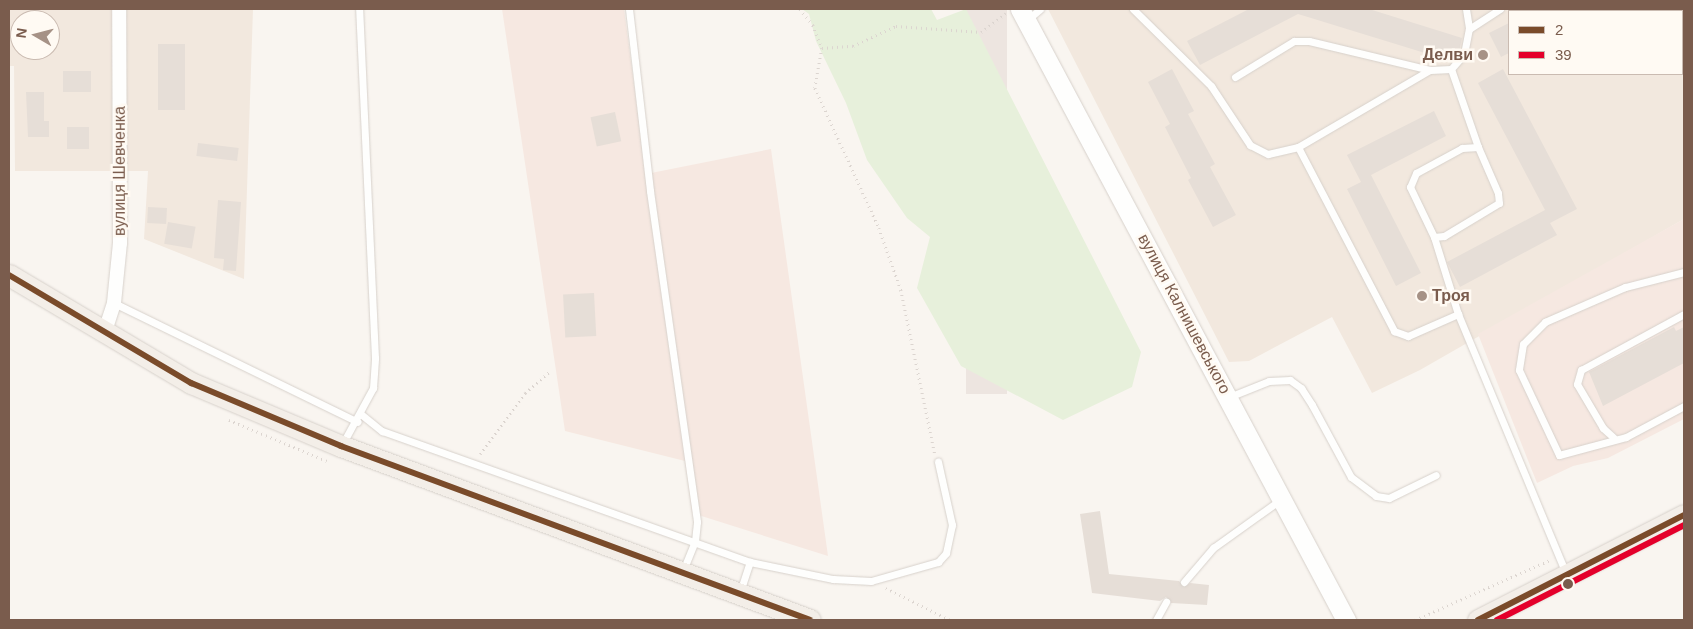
<!DOCTYPE html>
<meta charset="utf-8">
<style>
body{margin:0}
#map{position:relative;width:1693px;height:629px;overflow:hidden;background:#f9f5f0;font-family:Helvetica,sans-serif}
div>[style]{position:absolute}
.residential>*{inset:0;background:#f2e8de}
.commercial>*{inset:0;background:#f6e8e1}
.industrial>*{inset:0;background:#ede5e0;transform-origin:0 0}
.green>*{inset:0;background:#e7f0db}
.building>*{inset:0;background:#e6ded7;transform-origin:0 0}
.path>*{height:2.5px;margin-top:-1.25px;transform-origin:0;background:repeating-linear-gradient(90deg,#dcd5d0 0 1px,transparent 0 5px)}
.roads{filter:drop-shadow(0 0 1px #d7d1cb) drop-shadow(0 0 1px #d7d1cb)}
.lane>*{height:7px;margin:-3.5px;padding:0 3.5px;transform-origin:3.5px;border-radius:3.5px;background:#fefefd}
.street>*{height:14px;margin:-7px;padding:0 7px;transform-origin:7px;border-radius:7px;background:#fefefd}
.secondary>*{height:19px;margin:-9.5px;padding:0 9.5px;transform-origin:9.5px;border-radius:9.5px;background:#fefefd}
.primary>*{height:21px;margin:-10.5px;padding:0 10.5px;transform-origin:10.5px;border-radius:10.5px;background:#f3eee8}
.bus-1>*{height:6px;margin:-3px;padding:0 3px;transform-origin:3px;border-radius:3px;background:#7a4b2a}
.bus-2>*{height:6px;margin:-3px;padding:0 3px;transform-origin:3px;border-radius:3px;background:#e4002b}
.dots>*{width:14px;height:14px;translate:-50% -50%;box-sizing:border-box;border:2px solid #fffaf3;border-radius:50%}
span{translate:-50% -50%;white-space:nowrap;text-align:center;line-height:1.15;-webkit-text-stroke:5px #fffaf3;paint-order:stroke}
.poi-label{font-size:16px;color:#7a5c4d;font-weight:700}
.right{translate:-100% -50%;text-align:right}
.left{translate:0 -50%;text-align:left}
.street-label{font-size:16px;color:#7a5c4d}
.frame{position:absolute;inset:0;border:10px solid #7a5c4d;pointer-events:none}
.legend{position:absolute;left:1508px;top:10px;width:175px;height:65px;box-sizing:border-box;background:#fffaf3;border:1px solid #cabbb1;margin:0;padding:6px 9px;list-style:none;font-size:15px;color:#7a5c4d}
.legend li{display:flex;align-items:center;gap:10px;height:25px}
.legend b{width:25px;border:1px solid #cabbb1}
.north{position:absolute;left:10px;top:10px;width:50px;height:50px;box-sizing:border-box;background:#fffaf3;border:1px solid #cabbb1;border-radius:50%;rotate:278deg;font-size:14px;font-weight:700;line-height:20px;text-align:center;color:#7a5c4d}
.north::after{content:'';display:block;margin:auto;width:18px;height:22px;background:#a69286;clip-path:polygon(50% 0,100% 100%,50% 72%,0 100%)}
</style>
<div id="map">
<div class="residential">
<div style="clip-path:polygon(evenodd,9px 9px,253px 9px,244px 279px,144px 239px,148px 171px,15px 171px,14px 66px,9px 66px,9px 9px,20px 20px,50px 20px,50px 50px,20px 50px,20px 20px)"></div>
<div style="clip-path:polygon(evenodd,1048px 9px,1684px 9px,1684px 219px,1420px 370px,1372px 393px,1332px 317px,1249px 361px,1229px 362px,1048px 9px,1509px 11px,1682px 11px,1682px 74px,1509px 74px,1509px 11px)"></div>
</div>
<div class="commercial">
<div style="clip-path:polygon(502px 9px,624px 9px,646px 174px,771px 149px,828px 556px,692px 513px,685px 461px,565px 431px)"></div>
<div style="clip-path:polygon(1684px 219px,1684px 419px,1608px 458px,1573px 466px,1537px 483px,1478px 334px)"></div>
</div>
<div class="industrial">
<div style="left:966px;top:9px;width:41px;height:385px"></div>
</div>
<div class="green">
<div style="clip-path:polygon(802px 9px,931px 9px,937px 20px,966px 9px,1141px 352px,1132px 387px,1063px 420px,961px 366px,917px 288px,930px 237px,907px 218px,867px 160px,846px 103px,816px 41px,809px 14px)"></div>
</div>
<div class="building">
<div style="clip-path:polygon(1249px 9px,1369px 9px,1462px 38px,1459px 52px,1451px 61px,1298px 14px,1200px 65px,1187px 41px)"></div>
<div style="clip-path:polygon(1509px 23px,1509px 53px,1501px 57px,1489px 33px)"></div>
<div style="left:158px;top:44px;width:27px;height:66px"></div>
<div style="clip-path:polygon(1172px 69px,1194px 111px,1188px 114px,1215px 164px,1210px 167px,1236px 215px,1213px 227px,1188px 180px,1191px 178px,1165px 127px,1170px 124px,1148px 82px)"></div>
<div style="clip-path:polygon(1503px 69px,1577px 209px,1550px 223px,1557px 235px,1460px 287px,1447px 262px,1545px 210px,1478px 83px)"></div>
<div style="left:91px;top:71px;width:21px;height:28px;rotate:90deg"></div>
<div style="clip-path:polygon(26px 92px,44px 92px,44px 121px,49px 121px,49px 137px,28px 137px)"></div>
<div style="clip-path:polygon(1434px 111px,1446px 136px,1371px 175px,1421px 273px,1396px 286px,1347px 189px,1361px 182px,1347px 155px)"></div>
<div style="left:615px;top:112px;width:30px;height:25px;rotate:78deg"></div>
<div style="left:67px;top:127px;width:22px;height:22px"></div>
<div style="left:198px;top:143px;width:41px;height:13px;rotate:7deg"></div>
<div style="clip-path:polygon(218px 200px,241px 202px,236px 271px,223px 270px,224px 259px,214px 258px)"></div>
<div style="left:148px;top:207px;width:19px;height:16px;rotate:3deg"></div>
<div style="left:168px;top:222px;width:28px;height:22px;rotate:10deg"></div>
<div style="left:594px;top:293px;width:43px;height:31px;rotate:87deg"></div>
<div style="clip-path:polygon(1674px 327px,1676px 331px,1684px 327px,1684px 363px,1603px 406px,1589px 372px)"></div>
<div style="clip-path:polygon(1100px 511px,1109px 574px,1179px 581px,1184px 587px,1190px 583px,1209px 585px,1207px 605px,1171px 603px,1166px 597px,1160px 601px,1092px 593px,1080px 514px)"></div>
</div>
<div class="path">
<div style="left:800px;top:9px;width:21px;rotate:51deg"></div>
<div style="left:813px;top:25px;width:25px;rotate:69deg"></div>
<div style="left:822px;top:48px;width:41px;rotate:99.9deg"></div>
<div style="left:815px;top:88px;width:154px;rotate:65.4deg"></div>
<div style="left:879px;top:228px;width:66px;rotate:70.5deg"></div>
<div style="left:901px;top:290px;width:167px;rotate:78.3deg"></div>
<div style="left:822px;top:48px;width:31px;rotate:-4deg"></div>
<div style="left:853px;top:46px;width:47px;rotate:-24.9deg"></div>
<div style="left:896px;top:26px;width:85px;rotate:4deg"></div>
<div style="left:981px;top:32px;width:31px;rotate:-37deg"></div>
<div style="left:229px;top:420px;width:106px;rotate:22.7deg"></div>
<div style="left:480px;top:454px;width:76px;rotate:-53.6deg"></div>
<div style="left:525px;top:393px;width:32px;rotate:-41deg"></div>
<div style="left:886px;top:588px;width:72px;rotate:26.6deg"></div>
<div style="left:1415px;top:620px;width:148px;rotate:-24deg"></div>
</div>
<div class="roads">
<div class="lane">
<div style="left:629px;top:9px;width:183px;rotate:83.4deg"></div>
<div style="left:650px;top:191px;width:334px;rotate:81.9deg"></div>
<div style="left:697px;top:522px;width:19px;rotate:96deg"></div>
<div style="left:695px;top:541px;width:32px;rotate:112deg"></div>
<div style="left:1133px;top:9px;width:110px;rotate:44.6deg"></div>
<div style="left:1211px;top:86px;width:71px;rotate:56.5deg"></div>
<div style="left:1250px;top:145px;width:20px;rotate:27deg"></div>
<div style="left:1268px;top:154px;width:31px;rotate:-13deg"></div>
<div style="left:1298px;top:147px;width:153px;rotate:-30.3deg"></div>
<div style="left:1466px;top:9px;width:20px;rotate:81deg"></div>
<div style="left:1027px;top:20px;width:17px;rotate:-40deg"></div>
<div style="left:1451px;top:69px;width:20px;rotate:-49deg"></div>
<div style="left:1464px;top:54px;width:25px;rotate:-79deg"></div>
<div style="left:1469px;top:29px;width:37px;rotate:-33deg"></div>
<div style="left:1235px;top:77px;width:69px;rotate:-31.4deg"></div>
<div style="left:1294px;top:41px;width:15px"></div>
<div style="left:1309px;top:41px;width:124px;rotate:13.5deg"></div>
<div style="left:1430px;top:70px;width:21px;rotate:-3deg"></div>
<div style="left:1451px;top:69px;width:83px;rotate:70.9deg"></div>
<div style="left:1478px;top:147px;width:16px;rotate:176deg"></div>
<div style="left:1462px;top:148px;width:52px;rotate:151.5deg"></div>
<div style="left:1416px;top:173px;width:15px;rotate:113deg"></div>
<div style="left:1410px;top:187px;width:55px;rotate:64.4deg"></div>
<div style="left:1434px;top:237px;width:81px;rotate:72.7deg"></div>
<div style="left:1458px;top:314px;width:282px;rotate:67.4deg"></div>
<div style="left:1298px;top:147px;width:208px;rotate:62.4deg"></div>
<div style="left:1394px;top:331px;width:15px;rotate:20deg"></div>
<div style="left:1408px;top:336px;width:55px;rotate:-23.7deg"></div>
<div style="left:1434px;top:237px;width:10px;rotate:-6deg"></div>
<div style="left:1444px;top:236px;width:64px;rotate:-31deg"></div>
<div style="left:1499px;top:203px;width:10px;rotate:-96deg"></div>
<div style="left:1498px;top:193px;width:50px;rotate:-113.5deg"></div>
<div style="left:1684px;top:272px;width:61px;rotate:165.7deg"></div>
<div style="left:1625px;top:287px;width:87px;rotate:156.4deg"></div>
<div style="left:1545px;top:322px;width:31px;rotate:135deg"></div>
<div style="left:1523px;top:344px;width:26px;rotate:99deg"></div>
<div style="left:1519px;top:370px;width:94px;rotate:64.8deg"></div>
<div style="left:1559px;top:455px;width:69px;rotate:-15deg"></div>
<div style="left:1626px;top:437px;width:66px;rotate:-28.1deg"></div>
<div style="left:114px;top:303px;width:271px;rotate:26deg"></div>
<div style="left:1229px;top:397px;width:43px;rotate:-21.8deg"></div>
<div style="left:1269px;top:381px;width:21px;rotate:-3deg"></div>
<div style="left:1290px;top:380px;width:14px;rotate:36deg"></div>
<div style="left:1301px;top:388px;width:20px;rotate:57deg"></div>
<div style="left:1312px;top:405px;width:82px;rotate:61.6deg"></div>
<div style="left:1351px;top:477px;width:31px;rotate:37deg"></div>
<div style="left:1376px;top:496px;width:13px;rotate:9deg"></div>
<div style="left:1389px;top:498px;width:52px;rotate:-26.1deg"></div>
<div style="left:362px;top:415px;width:26px;rotate:39deg"></div>
<div style="left:382px;top:431px;width:391px;rotate:19.6deg"></div>
<div style="left:1614px;top:438px;width:15px;rotate:-138deg"></div>
<div style="left:1603px;top:428px;width:51px;rotate:-120.6deg"></div>
<div style="left:1577px;top:384px;width:15px;rotate:-74deg"></div>
<div style="left:1581px;top:370px;width:117px;rotate:-28.5deg"></div>
<div style="left:343px;top:443px;width:63px;rotate:-61.4deg"></div>
<div style="left:373px;top:388px;width:30px;rotate:-86deg"></div>
<div style="left:375px;top:358px;width:349px;rotate:-92.6deg"></div>
<div style="left:1184px;top:582px;width:45px;rotate:-49.5deg"></div>
<div style="left:1213px;top:548px;width:82px;rotate:-35.6deg"></div>
<div style="left:740px;top:592px;width:32px;rotate:-72deg"></div>
<div style="left:750px;top:562px;width:85px;rotate:11.6deg"></div>
<div style="left:833px;top:579px;width:38px;rotate:3deg"></div>
<div style="left:871px;top:581px;width:70px;rotate:-15.8deg"></div>
<div style="left:938px;top:562px;width:12px;rotate:-48deg"></div>
<div style="left:946px;top:553px;width:29px;rotate:-78deg"></div>
<div style="left:952px;top:525px;width:65px;rotate:-102.5deg"></div>
<div style="left:1156px;top:620px;width:21px;rotate:-61deg"></div>
</div>
<div class="street">
<div style="left:105px;top:331px;width:29px;rotate:-72deg"></div>
<div style="left:114px;top:303px;width:60px;rotate:-84.3deg"></div>
<div style="left:120px;top:243px;width:234px;rotate:-90.2deg"></div>
</div>
<div class="secondary">
<div style="left:1020px;top:9px;width:693px;rotate:61.92deg"></div>
</div>
<div class="primary">
<div style="left:9px;top:275px;width:212px;rotate:30.7deg"></div>
<div style="left:191px;top:383px;width:163px;rotate:22.8deg"></div>
<div style="left:341px;top:446px;width:500px;rotate:20.35deg"></div>
<div style="left:1478px;top:620px;width:231px;rotate:-27deg"></div>
</div>
</div>
<div class="bus-1">
<div style="left:9px;top:275px;width:212px;rotate:30.7deg"></div>
<div style="left:191px;top:383px;width:163px;rotate:22.8deg"></div>
<div style="left:341px;top:446px;width:500px;rotate:20.35deg"></div>
<div style="left:1478px;top:620px;width:231px;rotate:-27deg"></div>
</div>
<div class="bus-2">
<div style="left:1497px;top:620px;width:210px;rotate:-26.9deg"></div>
</div>
<div class="dots">
<div style="left:1483px;top:55px;background:#a69286"></div>
<div style="left:1422px;top:296px;background:#a69286"></div>
<div style="left:1568px;top:584px;background:#7a5c4d"></div>
</div>
<div class="poi-label">
<span class="right" style="left:1473px;top:55px">Делви</span>
<span class="left" style="left:1432px;top:296px">Троя</span>
</div>
<div class="street-label">
<span style="left:120px;top:171px;rotate:-90deg">вулиця Шевченка</span>
<span style="left:1184px;top:314px;rotate:62deg">вулиця Калнишевського</span>
</div>
<div class="frame"></div>
<ul class="legend">
<li><b style="height:6px;background:#7a4b2a"></b>2</li>
<li><b style="height:6px;background:#e4002b"></b>39</li>
</ul>
<div class="north">N</div>
</div>
